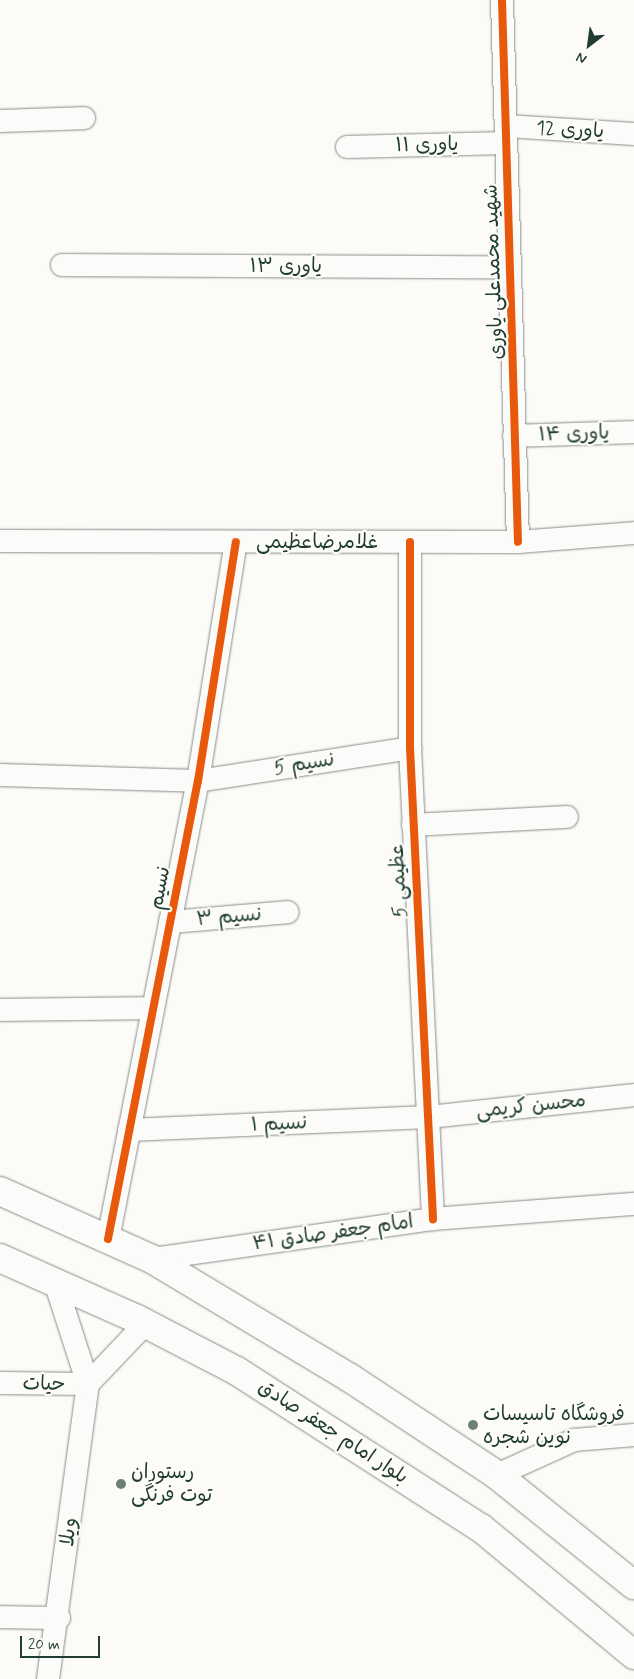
<!DOCTYPE html>
<meta charset="utf-8">
<style>
body{margin:0}
#map{position:relative;width:634px;height:1679px;overflow:hidden;background:#fcfbf8;font-family:Mynerve,"Playpen Sans Arabic",sans-serif}
div>[style]{position:absolute}
.roads{filter:drop-shadow(0 0 1px #888d8a) drop-shadow(0 0 1px #888d8a)}
.minor>*{height:22px;margin:-11px;padding:0 11px;transform-origin:11px;border-radius:11px;background:#fbfbf9}
.secondary>*{height:28px;margin:-14px;padding:0 14px;transform-origin:14px;border-radius:14px;background:#fbfbf9}
.cycleway>*{height:8px;margin:-4px;padding:0 4px;transform-origin:4px;border-radius:4px;background:#e8590c}
.dots>*{width:14px;height:14px;translate:-50% -50%;box-sizing:border-box;border:2px solid #fdfcf7;border-radius:50%}
span{translate:-50% -50%;white-space:nowrap;text-align:center;line-height:1.15;-webkit-text-stroke:4.5px #fdfcf7;paint-order:stroke}
.street-label{font-size:20px;color:#1f3d34}
.poi-label{font-size:20px;color:#1f3d34}
.left{translate:0 -50%;text-align:left}
.north{position:absolute;left:564px;top:20px;width:50px;height:50px;-webkit-text-stroke:4px #fdfcf7;paint-order:stroke;rotate:210deg;font-size:14px;font-weight:700;line-height:20px;text-align:center;color:#1f3d34}
.north::after{content:'';display:block;margin:auto;width:18px;height:22px;background:#1f3d34;clip-path:polygon(50% 0,100% 100%,50% 72%,0 100%)}
.scale{position:absolute;left:20px;top:1636px;width:80px;height:22px;box-sizing:border-box;border:2px solid #1f3d34;border-top:0;padding-left:6px;font-size:15px;line-height:18px;white-space:nowrap;color:#1f3d34;-webkit-text-stroke:4px #fdfcf7;paint-order:stroke}
</style>
<div id="map">
<div class="roads">
<div class="minor">
<div style="left:502px;top:0;width:542px;rotate:88.31deg"></div>
<div style="left:0;top:121px;width:84px;rotate:-2deg"></div>
<div style="left:506px;top:126px;width:128px;rotate:3.6deg"></div>
<div style="left:347px;top:147px;width:159px;rotate:-1.4deg"></div>
<div style="left:62px;top:265px;width:448px;rotate:0.3deg"></div>
<div style="left:514px;top:436px;width:120px;rotate:-1.9deg"></div>
<div style="left:0;top:541px;width:518px;rotate:0.11deg"></div>
<div style="left:518px;top:542px;width:116px;rotate:-4.4deg"></div>
<div style="left:410px;top:542px;width:206px;rotate:90deg"></div>
<div style="left:410px;top:748px;width:472px;rotate:87.2deg"></div>
<div style="left:0;top:775px;width:198px;rotate:1.7deg"></div>
<div style="left:198px;top:781px;width:215px;rotate:-8.8deg"></div>
<div style="left:413px;top:825px;width:154px;rotate:-3deg"></div>
<div style="left:170px;top:922px;width:118px;rotate:-4.8deg"></div>
<div style="left:0;top:1010px;width:153px;rotate:-0.7deg"></div>
<div style="left:129px;top:1130px;width:300px;rotate:-2.5deg"></div>
<div style="left:429px;top:1117px;width:206px;rotate:-6.1deg"></div>
<div style="left:108px;top:1239px;width:467px;rotate:-78.9deg"></div>
<div style="left:198px;top:781px;width:242px;rotate:-81deg"></div>
<div style="left:152px;top:1259px;width:284px;rotate:-8.1deg"></div>
<div style="left:433px;top:1219px;width:202px;rotate:-4.3deg"></div>
<div style="left:0;top:1383px;width:88px;rotate:0.7deg"></div>
<div style="left:88px;top:1384px;width:84px;rotate:-46.4deg"></div>
<div style="left:497px;top:1475px;width:85px;rotate:-24.4deg"></div>
<div style="left:574px;top:1440px;width:60px;rotate:-4.8deg"></div>
<div style="left:0;top:1617px;width:59px;rotate:1deg"></div>
<div style="left:48px;top:1679px;width:298px;rotate:-82.3deg"></div>
<div style="left:88px;top:1384px;width:107px;rotate:-107.9deg"></div>
</div>
<div class="secondary">
<div style="left:0;top:1191px;width:167px;rotate:24.1deg"></div>
<div style="left:152px;top:1259px;width:231px;rotate:31deg"></div>
<div style="left:350px;top:1378px;width:176px;rotate:33.4deg"></div>
<div style="left:497px;top:1475px;width:176px;rotate:38.8deg"></div>
<div style="left:0;top:1258px;width:148px;rotate:24deg"></div>
<div style="left:135px;top:1318px;width:115px;rotate:27.5deg"></div>
<div style="left:237px;top:1371px;width:290px;rotate:32.8deg"></div>
<div style="left:481px;top:1528px;width:199px;rotate:39.7deg"></div>
</div>
</div>
<div class="cycleway">
<div style="left:502px;top:0;width:542px;rotate:88.31deg"></div>
<div style="left:410px;top:542px;width:206px;rotate:90deg"></div>
<div style="left:410px;top:748px;width:472px;rotate:87.2deg"></div>
<div style="left:108px;top:1239px;width:467px;rotate:-78.9deg"></div>
<div style="left:198px;top:781px;width:242px;rotate:-81deg"></div>
</div>
<div class="dots">
<div style="left:473px;top:1425px;background:#6c8079"></div>
<div style="left:121px;top:1484px;background:#6c8079"></div>
</div>
<div class="street-label">
<span style="left:570px;top:130px;rotate:3deg">یاوری 12</span>
<span style="left:427px;top:145px;rotate:-1deg">یاوری ۱۱</span>
<span style="left:286px;top:266px">یاوری ۱۳</span>
<span style="left:494px;top:272px;rotate:-92deg">شهید محمدعلی یاوری</span>
<span style="left:574px;top:434px;rotate:-2deg">یاوری ۱۴</span>
<span style="left:317px;top:542px">غلامرضاعظیمی</span>
<span style="left:304px;top:764px;rotate:-9deg">نسیم 5</span>
<span style="left:399px;top:881px;rotate:-93deg">عظیمی 5</span>
<span style="left:160px;top:888px;rotate:-79deg">نسیم</span>
<span style="left:229px;top:917px;rotate:-5deg">نسیم ۳</span>
<span style="left:531px;top:1106px;rotate:-6deg">محسن کریمی</span>
<span style="left:279px;top:1124px;rotate:-3deg">نسیم ۱</span>
<span style="left:333px;top:1233px;rotate:-8deg">امام جعفر صادق ۴۱</span>
<span style="left:44px;top:1384px;rotate:1deg">حیات</span>
<span style="left:333px;top:1432px;rotate:33deg">بلوار امام جعفر صادق</span>
<span style="left:69px;top:1532px;rotate:-83deg">ویلا</span>
</div>
<div class="poi-label">
<span class="left" style="left:483px;top:1426px">فروشگاه تاسیسات<br>نوین شجره</span>
<span class="left" style="left:131px;top:1484px">رستوران<br>توت فرنگی</span>
</div>
<div class="north">N</div>
<div class="scale">20 m</div>
</div>
